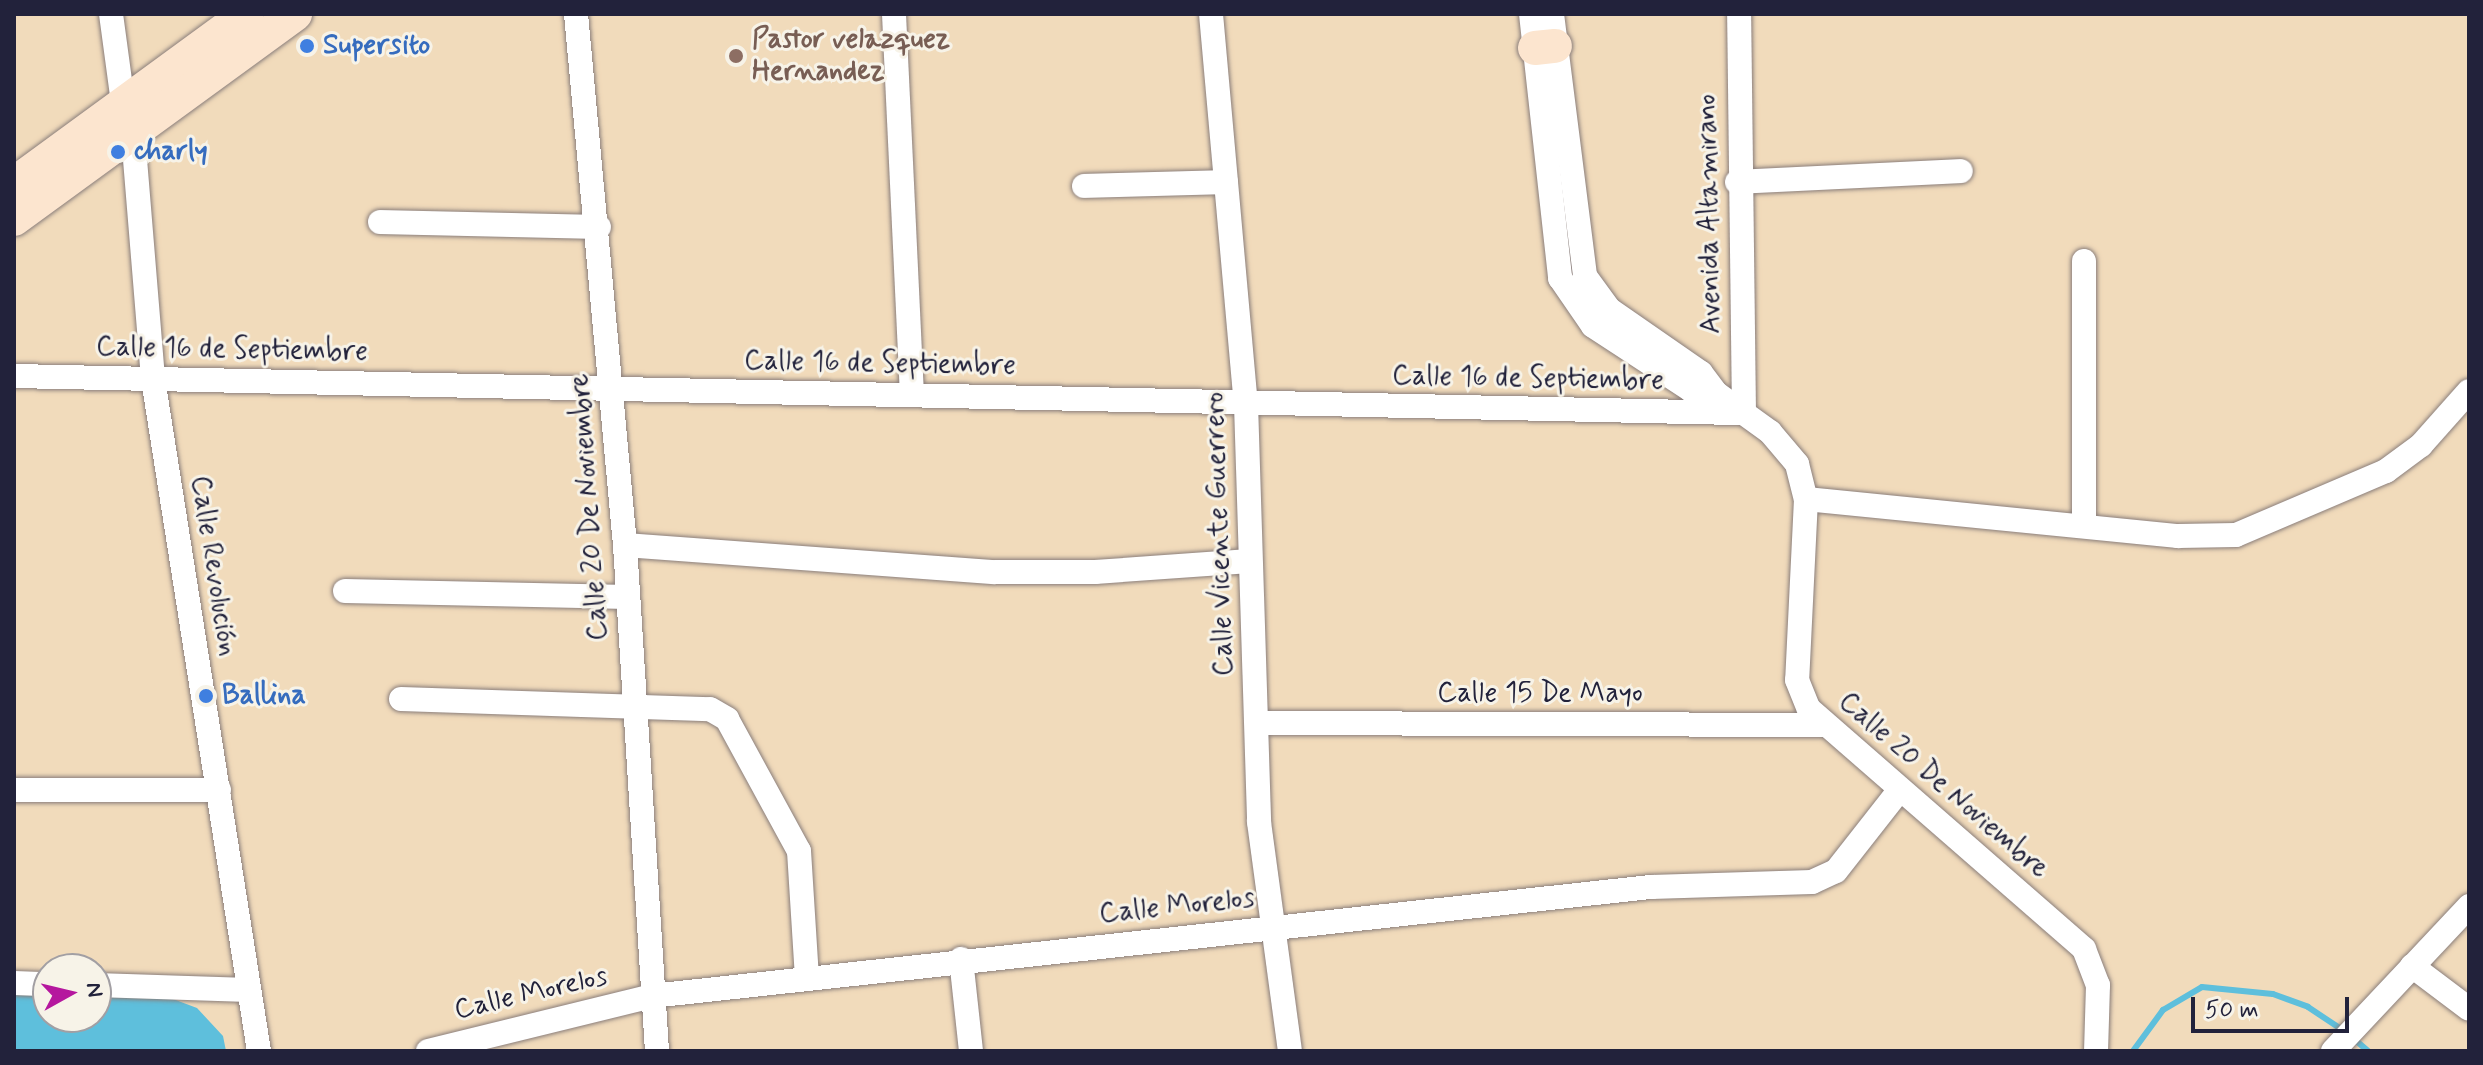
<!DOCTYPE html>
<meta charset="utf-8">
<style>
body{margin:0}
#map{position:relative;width:2483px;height:1065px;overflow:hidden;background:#f1dbbb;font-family:Mynerve,sans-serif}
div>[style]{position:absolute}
.water>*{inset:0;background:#5ebfdc}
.stream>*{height:6px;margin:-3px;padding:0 3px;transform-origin:3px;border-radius:3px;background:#5ebfdc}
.roads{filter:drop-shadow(0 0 2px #8a7e7b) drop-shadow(0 0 2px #8a7e7b)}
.street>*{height:24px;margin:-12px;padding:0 12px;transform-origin:12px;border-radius:12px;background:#fff}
.secondary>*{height:34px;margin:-17px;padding:0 17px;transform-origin:17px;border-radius:17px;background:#fce5cf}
.dots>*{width:22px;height:22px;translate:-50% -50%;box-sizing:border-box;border:4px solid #f7f3e8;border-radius:50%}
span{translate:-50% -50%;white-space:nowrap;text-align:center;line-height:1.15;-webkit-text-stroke:6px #f7f3e8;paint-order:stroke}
.education-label{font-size:28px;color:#785e54;font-weight:700}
.left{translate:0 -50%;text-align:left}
.shop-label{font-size:28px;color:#366cbe;font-weight:700}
.street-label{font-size:28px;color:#22223b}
.frame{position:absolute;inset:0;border:16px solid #22223b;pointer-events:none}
.north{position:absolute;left:32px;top:953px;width:80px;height:80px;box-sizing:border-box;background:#f7f3e8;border:2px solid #a29fa3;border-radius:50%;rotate:82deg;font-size:22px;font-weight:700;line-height:32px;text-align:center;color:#22223b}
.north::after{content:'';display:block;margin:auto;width:28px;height:36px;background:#b5179e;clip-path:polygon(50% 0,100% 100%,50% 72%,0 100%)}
.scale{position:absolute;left:2191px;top:997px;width:158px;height:36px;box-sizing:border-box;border:4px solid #22223b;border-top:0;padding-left:10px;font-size:24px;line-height:28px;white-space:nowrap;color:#22223b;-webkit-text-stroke:6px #f7f3e8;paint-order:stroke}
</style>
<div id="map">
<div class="water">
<div style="clip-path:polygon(14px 991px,48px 993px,48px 1017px,96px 1017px,96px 995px,173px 999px,197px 1008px,223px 1036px,226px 1051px,14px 1051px)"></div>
</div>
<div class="stream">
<div style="left:2353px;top:1038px;width:20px;rotate:41deg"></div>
<div style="left:2133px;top:1051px;width:51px;rotate:-53.8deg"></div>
<div style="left:2163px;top:1010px;width:45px;rotate:-30.5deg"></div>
<div style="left:2202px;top:987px;width:71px;rotate:5.6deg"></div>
<div style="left:2273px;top:994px;width:37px;rotate:20deg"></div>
<div style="left:2308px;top:1007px;width:43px;rotate:33.7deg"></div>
</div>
<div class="roads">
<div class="street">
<div style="left:111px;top:14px;width:90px;rotate:82.3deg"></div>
<div style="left:576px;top:14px;width:533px;rotate:84.73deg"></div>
<div style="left:625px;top:545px;width:507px;rotate:86.38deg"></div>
<div style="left:894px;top:14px;width:380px;rotate:87.3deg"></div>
<div style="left:1211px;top:14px;width:392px;rotate:84.9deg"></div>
<div style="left:1246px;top:404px;width:418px;rotate:88.2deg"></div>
<div style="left:1259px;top:822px;width:231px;rotate:82.3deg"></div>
<div style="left:1531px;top:14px;width:266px;rotate:83.7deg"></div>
<div style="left:1560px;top:278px;width:58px;rotate:55.5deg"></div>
<div style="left:1593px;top:326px;width:117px;rotate:33.1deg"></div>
<div style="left:1691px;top:390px;width:25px;rotate:7deg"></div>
<div style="left:1552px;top:14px;width:264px;rotate:82.8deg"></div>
<div style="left:1585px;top:276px;width:41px;rotate:54deg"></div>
<div style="left:1609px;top:309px;width:112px;rotate:34.8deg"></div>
<div style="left:1701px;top:373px;width:25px;rotate:53deg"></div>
<div style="left:1716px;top:393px;width:67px;rotate:35.8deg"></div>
<div style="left:1770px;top:432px;width:42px;rotate:49.8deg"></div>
<div style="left:1797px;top:464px;width:36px;rotate:76deg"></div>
<div style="left:1806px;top:499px;width:181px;rotate:92.8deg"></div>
<div style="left:1797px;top:680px;width:31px;rotate:68deg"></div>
<div style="left:1809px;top:709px;width:365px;rotate:41.1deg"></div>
<div style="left:2084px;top:949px;width:39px;rotate:69deg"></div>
<div style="left:2098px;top:985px;width:66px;rotate:91.7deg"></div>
<div style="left:133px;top:135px;width:245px;rotate:85.3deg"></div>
<div style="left:153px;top:379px;width:680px;rotate:81.04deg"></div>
<div style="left:1737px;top:182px;width:224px;rotate:-2.8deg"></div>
<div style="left:1084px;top:186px;width:142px;rotate:-1.6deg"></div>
<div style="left:380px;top:222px;width:219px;rotate:1.3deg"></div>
<div style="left:2084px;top:261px;width:265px;rotate:90deg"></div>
<div style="left:14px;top:376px;width:1730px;rotate:1.23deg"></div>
<div style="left:1744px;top:413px;width:399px;rotate:-90.7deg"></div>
<div style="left:1806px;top:499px;width:374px;rotate:5.7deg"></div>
<div style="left:2178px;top:536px;width:58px;rotate:-1deg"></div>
<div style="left:2236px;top:535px;width:163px;rotate:-23.1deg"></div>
<div style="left:2386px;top:471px;width:44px;rotate:-36.6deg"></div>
<div style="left:2421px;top:445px;width:72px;rotate:-48.4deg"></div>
<div style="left:625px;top:545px;width:371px;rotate:4.2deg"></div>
<div style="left:995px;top:572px;width:100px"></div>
<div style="left:1095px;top:572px;width:155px;rotate:-4.1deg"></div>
<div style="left:345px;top:591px;width:283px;rotate:1.2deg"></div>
<div style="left:401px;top:699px;width:309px;rotate:1.9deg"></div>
<div style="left:710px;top:709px;width:20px;rotate:30deg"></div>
<div style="left:727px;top:719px;width:150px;rotate:61.4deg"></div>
<div style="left:799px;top:851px;width:127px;rotate:86.4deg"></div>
<div style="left:1257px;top:723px;width:566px;rotate:0.2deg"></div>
<div style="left:14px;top:790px;width:205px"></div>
<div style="left:961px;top:959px;width:93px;rotate:83.8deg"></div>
<div style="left:2412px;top:966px;width:71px;rotate:37deg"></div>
<div style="left:14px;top:983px;width:34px;rotate:2deg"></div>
<div style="left:96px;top:985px;width:153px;rotate:1.9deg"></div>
<div style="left:428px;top:1051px;width:231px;rotate:-13.8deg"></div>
<div style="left:652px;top:996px;width:1005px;rotate:-6.23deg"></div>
<div style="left:1651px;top:887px;width:161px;rotate:-1.8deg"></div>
<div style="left:1812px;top:882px;width:26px;rotate:-25deg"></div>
<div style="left:1836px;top:871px;width:100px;rotate:-51.9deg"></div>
<div style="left:2333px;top:1051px;width:199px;rotate:-46.8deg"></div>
</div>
<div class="secondary">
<div style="left:1535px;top:48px;width:20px;rotate:-6deg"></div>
<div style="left:14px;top:184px;width:288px;rotate:-36.2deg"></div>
<div style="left:14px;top:219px;width:348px;rotate:-36.1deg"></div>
</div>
</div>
<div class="dots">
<div style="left:307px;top:46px;background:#3f7fe0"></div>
<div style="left:736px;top:56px;background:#8d6e63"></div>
<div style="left:118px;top:152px;background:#3f7fe0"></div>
<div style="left:206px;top:696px;background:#3f7fe0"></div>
</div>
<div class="education-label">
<span class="left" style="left:752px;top:56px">Pastor velazquez<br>Hernandez</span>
</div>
<div class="shop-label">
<span class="left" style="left:323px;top:46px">Supersito</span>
<span class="left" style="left:134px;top:152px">charly</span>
<span class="left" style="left:222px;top:696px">Ballina</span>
</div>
<div class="street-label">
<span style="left:1710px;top:214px;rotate:-91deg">Avenida Altamirano</span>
<span style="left:232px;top:350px;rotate:1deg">Calle 16 de Septiembre</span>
<span style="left:880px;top:364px;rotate:1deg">Calle 16 de Septiembre</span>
<span style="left:1528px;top:379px;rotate:1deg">Calle 16 de Septiembre</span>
<span style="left:590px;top:507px;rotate:-94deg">Calle 20 De Noviembre</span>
<span style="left:1220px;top:534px;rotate:-92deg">Calle Vicente Guerrero</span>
<span style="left:213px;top:566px;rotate:81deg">Calle Revolución</span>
<span style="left:1540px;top:694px">Calle 15 De Mayo</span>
<span style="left:1943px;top:786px;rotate:41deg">Calle 20 De Noviembre</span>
<span style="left:1177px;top:907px;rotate:-6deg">Calle Morelos</span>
<span style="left:531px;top:994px;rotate:-13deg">Calle Morelos</span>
</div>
<div class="frame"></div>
<div class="north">N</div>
<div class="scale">50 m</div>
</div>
